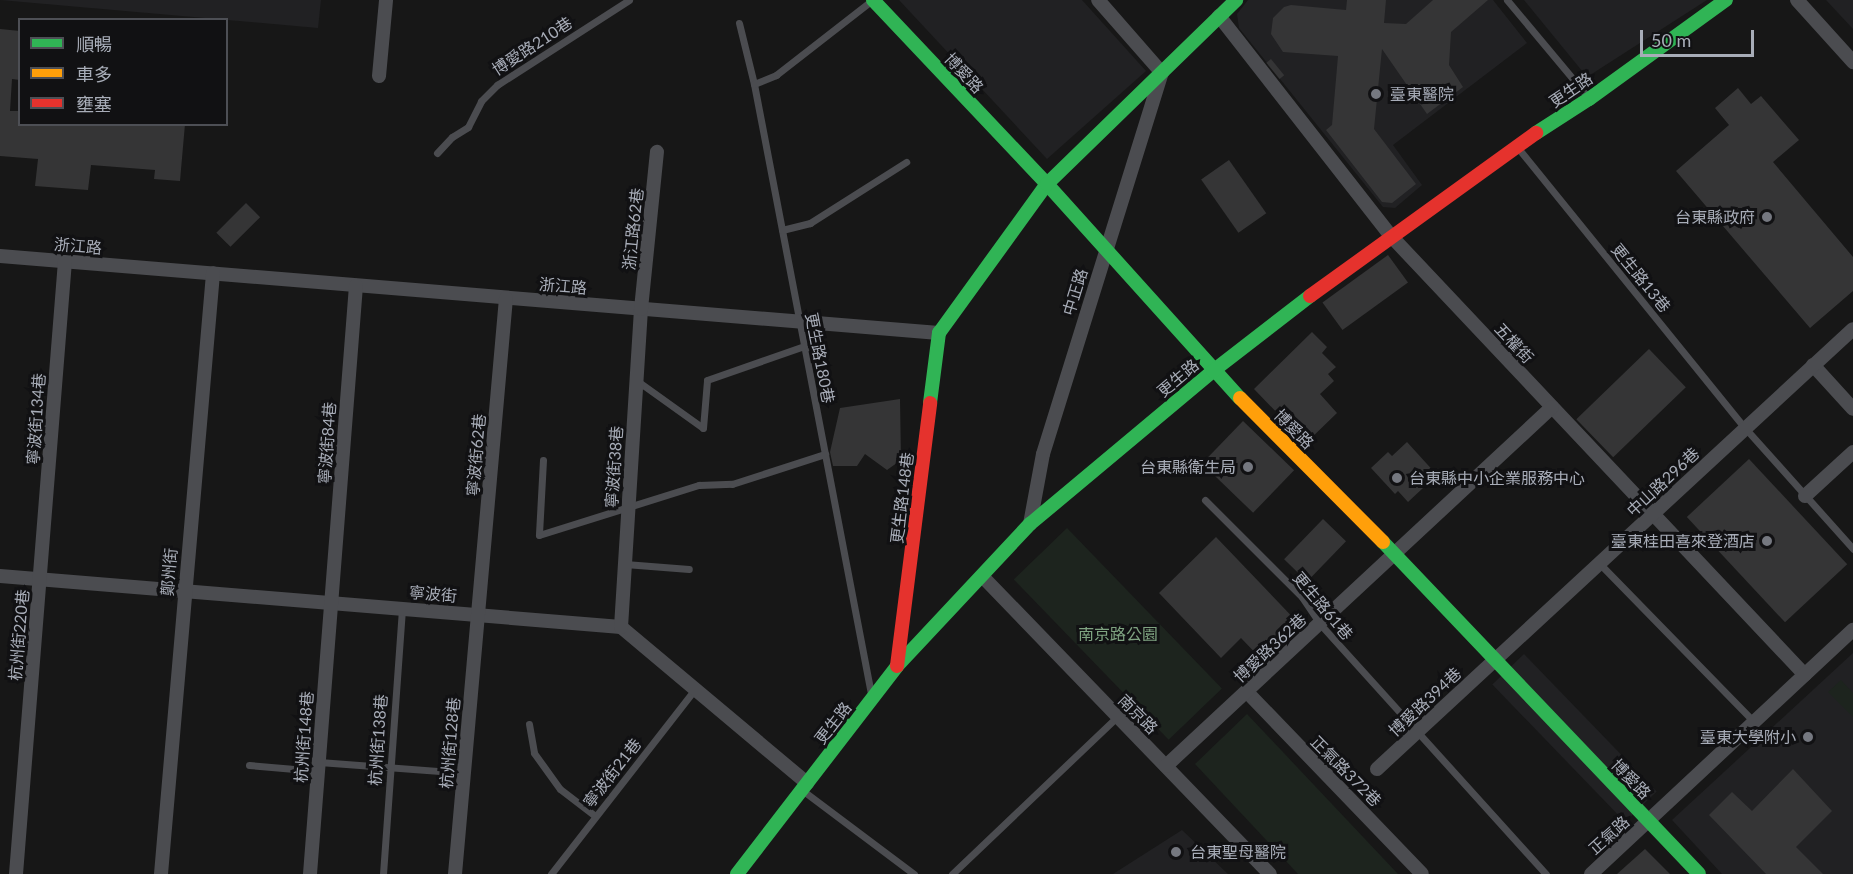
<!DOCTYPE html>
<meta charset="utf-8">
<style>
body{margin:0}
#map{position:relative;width:1853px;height:874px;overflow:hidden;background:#171717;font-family:Lato,"Noto Sans TC",sans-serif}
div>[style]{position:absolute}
.built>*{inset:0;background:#212123;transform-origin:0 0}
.green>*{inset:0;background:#1d241e;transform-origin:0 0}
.building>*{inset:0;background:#353536;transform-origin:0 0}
.lane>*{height:7px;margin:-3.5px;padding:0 3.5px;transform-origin:3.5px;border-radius:3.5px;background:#4b4c50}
.street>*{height:14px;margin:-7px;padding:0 7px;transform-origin:7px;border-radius:7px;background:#4b4c50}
.fast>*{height:14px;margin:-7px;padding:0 7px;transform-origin:7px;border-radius:7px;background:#30b455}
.slow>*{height:14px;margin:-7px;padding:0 7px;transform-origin:7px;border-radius:7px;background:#ff9f0a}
.jam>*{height:14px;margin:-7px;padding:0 7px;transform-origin:7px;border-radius:7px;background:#e5322d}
.dots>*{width:16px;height:16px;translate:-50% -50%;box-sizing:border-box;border:3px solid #111113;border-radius:50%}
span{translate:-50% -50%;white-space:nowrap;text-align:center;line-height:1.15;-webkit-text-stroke:6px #111113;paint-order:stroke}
.street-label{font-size:16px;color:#a8adb8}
.poi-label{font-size:16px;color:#a8adb8}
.left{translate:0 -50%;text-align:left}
.right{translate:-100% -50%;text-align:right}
.park-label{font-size:16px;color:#7fa381}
.legend{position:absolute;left:18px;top:18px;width:210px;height:108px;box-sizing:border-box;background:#111113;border:2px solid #4d4f55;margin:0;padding:8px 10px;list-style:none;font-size:18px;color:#a8adb8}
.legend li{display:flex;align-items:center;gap:12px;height:30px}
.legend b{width:30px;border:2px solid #4d4f55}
.scale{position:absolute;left:1640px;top:30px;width:114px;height:27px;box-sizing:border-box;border:3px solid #a8adb8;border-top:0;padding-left:8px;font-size:18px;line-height:21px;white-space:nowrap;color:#a8adb8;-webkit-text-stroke:4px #111113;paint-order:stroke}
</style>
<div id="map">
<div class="built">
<div style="clip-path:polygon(0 0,321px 0,318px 28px)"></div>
<div style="clip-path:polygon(899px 0,1082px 0,1146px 71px,1047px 159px)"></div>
<div style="clip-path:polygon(1248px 0,1493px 0,1527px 43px,1393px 145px,1422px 185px,1395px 208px,1383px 207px,1239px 28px,1237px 14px)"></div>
<div style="clip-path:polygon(1524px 0,1707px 0,1587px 77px)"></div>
<div style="clip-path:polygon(1826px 0,1853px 0,1853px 29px)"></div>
<div style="clip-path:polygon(1853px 653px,1853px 874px,1722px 874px,1672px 820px)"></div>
<div style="left:1524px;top:654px;width:191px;height:44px;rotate:46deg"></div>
<div style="clip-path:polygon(1182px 830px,1228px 874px,1113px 874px)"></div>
</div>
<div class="green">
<div style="left:1067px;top:528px;width:223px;height:74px;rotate:46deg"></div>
<div style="clip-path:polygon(1841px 680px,1853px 693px,1853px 717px,1828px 692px)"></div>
<div style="clip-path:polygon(1247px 714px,1398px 874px,1298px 874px,1195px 764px)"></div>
</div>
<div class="building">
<div style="clip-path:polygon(1347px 0,1386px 0,1384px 23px,1406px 24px,1433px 0,1488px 0,1451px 32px,1449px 65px,1463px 87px,1427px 114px,1382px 49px,1374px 129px,1416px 184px,1392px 203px,1382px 202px,1326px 130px,1332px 125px,1338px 56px,1283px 52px,1271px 34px,1273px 18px,1284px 7px,1291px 5px,1346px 10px)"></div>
<div style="clip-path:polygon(0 29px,20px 31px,20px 80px,12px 79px,10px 111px,20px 111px,20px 124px,185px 124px,180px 181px,154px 179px,155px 170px,91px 165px,88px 190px,35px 186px,38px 159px,0 156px)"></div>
<div style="left:1271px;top:59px;width:21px;height:6px;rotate:51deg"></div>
<div style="clip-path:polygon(1738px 88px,1751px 104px,1761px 96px,1799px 140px,1773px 162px,1853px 257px,1853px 291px,1810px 328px,1676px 171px,1729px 125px,1715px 108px)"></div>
<div style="left:1229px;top:160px;width:65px;height:34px;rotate:55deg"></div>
<div style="left:246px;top:203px;width:20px;height:42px;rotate:45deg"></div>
<div style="left:1388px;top:255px;width:34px;height:81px;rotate:54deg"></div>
<div style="clip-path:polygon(1312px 332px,1327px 347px,1322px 353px,1336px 367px,1328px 374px,1334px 381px,1320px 394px,1337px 413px,1306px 443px,1254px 389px)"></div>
<div style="left:1649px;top:349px;width:53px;height:101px;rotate:46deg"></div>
<div style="clip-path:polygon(900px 399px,901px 460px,887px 470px,865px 454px,857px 466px,833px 466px,830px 452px,840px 408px)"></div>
<div style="left:1243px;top:421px;width:71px;height:59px;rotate:44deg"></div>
<div style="clip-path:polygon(1407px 442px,1437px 475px,1408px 502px,1398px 491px,1395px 494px,1371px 468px,1388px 452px,1392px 456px)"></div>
<div style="left:1749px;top:459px;width:144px;height:85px;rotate:47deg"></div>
<div style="left:1323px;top:519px;width:32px;height:56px;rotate:44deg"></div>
<div style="clip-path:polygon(1216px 537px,1302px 627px,1264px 662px,1241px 638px,1221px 658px,1159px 593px)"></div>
<div style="clip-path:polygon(1793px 769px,1832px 811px,1796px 847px,1823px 874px,1766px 874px,1709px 815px,1732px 792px,1752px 811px)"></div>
<div style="clip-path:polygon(1645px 849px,1670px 874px,1617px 874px)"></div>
</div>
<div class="lane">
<div style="left:1507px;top:0;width:126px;rotate:50.1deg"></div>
<div style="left:739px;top:23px;width:63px;rotate:76.2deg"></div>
<div style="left:754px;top:84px;width:621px;rotate:79.14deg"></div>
<div style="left:754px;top:84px;width:24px;rotate:-22deg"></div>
<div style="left:776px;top:75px;width:120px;rotate:-37.9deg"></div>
<div style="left:1518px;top:148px;width:360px;rotate:51deg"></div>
<div style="left:1745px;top:428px;width:162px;rotate:48.2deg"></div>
<div style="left:437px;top:153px;width:22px;rotate:-47deg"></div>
<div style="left:452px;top:137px;width:19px;rotate:-32deg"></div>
<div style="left:468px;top:127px;width:29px;rotate:-63deg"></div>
<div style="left:481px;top:101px;width:23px;rotate:-45deg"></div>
<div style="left:497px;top:85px;width:157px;rotate:-32.8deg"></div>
<div style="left:782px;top:230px;width:29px;rotate:-14deg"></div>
<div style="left:810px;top:223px;width:114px;rotate:-32.4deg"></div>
<div style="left:636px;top:380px;width:82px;rotate:35.6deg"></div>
<div style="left:703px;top:428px;width:48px;rotate:-85.2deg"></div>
<div style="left:707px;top:380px;width:103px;rotate:-19.3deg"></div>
<div style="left:543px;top:460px;width:75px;rotate:93.1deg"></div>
<div style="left:539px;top:535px;width:168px;rotate:-17.4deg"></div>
<div style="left:699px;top:485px;width:33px;rotate:-2deg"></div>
<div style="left:732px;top:484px;width:98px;rotate:-17.9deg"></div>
<div style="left:1205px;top:500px;width:137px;rotate:45deg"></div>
<div style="left:1302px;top:597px;width:32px;rotate:56deg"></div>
<div style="left:1320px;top:624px;width:337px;rotate:47.9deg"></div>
<div style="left:1599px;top:563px;width:222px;rotate:45.7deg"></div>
<div style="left:625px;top:564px;width:64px;rotate:4.5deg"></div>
<div style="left:529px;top:724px;width:29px;rotate:80deg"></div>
<div style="left:534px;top:753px;width:44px;rotate:54.2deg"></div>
<div style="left:560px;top:789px;width:44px;rotate:37.6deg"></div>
<div style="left:319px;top:762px;width:145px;rotate:4.3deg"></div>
<div style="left:249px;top:765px;width:69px;rotate:5deg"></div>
<div style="left:802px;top:790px;width:140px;rotate:36.9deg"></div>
<div style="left:383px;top:874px;width:267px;rotate:-85.9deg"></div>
<div style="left:551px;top:874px;width:234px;rotate:-52.1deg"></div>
<div style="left:952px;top:874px;width:228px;rotate:-43.6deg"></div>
</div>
<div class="street">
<div style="left:1797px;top:0;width:84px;rotate:47.9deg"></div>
<div style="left:1219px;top:16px;width:279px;rotate:52deg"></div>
<div style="left:1391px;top:236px;width:603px;rotate:46.68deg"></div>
<div style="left:379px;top:76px;width:76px;rotate:-84.7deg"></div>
<div style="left:0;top:256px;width:942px;rotate:4.69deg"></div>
<div style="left:1813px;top:365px;width:59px;rotate:47.7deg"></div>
<div style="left:1805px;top:496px;width:65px;rotate:-42.5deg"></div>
<div style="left:1030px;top:524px;width:71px;rotate:-79.5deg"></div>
<div style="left:1043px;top:454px;width:399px;rotate:-72.7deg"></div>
<div style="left:1162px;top:73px;width:97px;rotate:-131.2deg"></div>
<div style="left:0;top:576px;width:623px;rotate:4.69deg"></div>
<div style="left:621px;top:627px;width:243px;rotate:40deg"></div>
<div style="left:983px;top:577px;width:413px;rotate:46deg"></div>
<div style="left:621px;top:627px;width:319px;rotate:-86.4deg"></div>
<div style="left:641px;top:309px;width:158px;rotate:-84.2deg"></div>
<div style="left:1247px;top:692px;width:252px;rotate:46.1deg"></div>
<div style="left:1166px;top:766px;width:527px;rotate:-42.92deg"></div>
<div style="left:1377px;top:769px;width:648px;rotate:-42.75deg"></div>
<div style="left:16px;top:874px;width:615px;rotate:-85.43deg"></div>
<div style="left:161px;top:874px;width:603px;rotate:-85.05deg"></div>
<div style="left:310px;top:874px;width:590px;rotate:-85.53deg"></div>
<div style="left:455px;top:874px;width:578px;rotate:-84.94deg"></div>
<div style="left:1591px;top:874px;width:358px;rotate:-43deg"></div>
</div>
<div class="fast">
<div style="left:873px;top:0;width:253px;rotate:46.6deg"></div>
<div style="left:1047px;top:184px;width:288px;rotate:48deg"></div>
<div style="left:1536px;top:133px;width:63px;rotate:-32.7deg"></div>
<div style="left:1589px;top:99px;width:169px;rotate:-35.9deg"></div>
<div style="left:930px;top:403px;width:71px;rotate:-82.7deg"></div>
<div style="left:939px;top:333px;width:184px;rotate:-54.1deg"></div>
<div style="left:1047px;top:184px;width:264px;rotate:-44.2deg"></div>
<div style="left:1383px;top:542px;width:458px;rotate:46.4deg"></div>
<div style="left:737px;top:874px;width:262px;rotate:-52.4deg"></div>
<div style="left:897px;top:666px;width:195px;rotate:-46.9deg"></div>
<div style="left:1030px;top:524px;width:239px;rotate:-39.9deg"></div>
<div style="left:1213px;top:371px;width:123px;rotate:-37.7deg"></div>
</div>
<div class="slow">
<div style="left:1240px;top:398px;width:203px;rotate:45.2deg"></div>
</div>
<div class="jam">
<div style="left:1310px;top:296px;width:279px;rotate:-35.8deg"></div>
<div style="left:897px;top:666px;width:265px;rotate:-82.8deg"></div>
</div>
<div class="dots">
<div style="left:1376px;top:94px;background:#757880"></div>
<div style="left:1767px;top:217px;background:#757880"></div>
<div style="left:1248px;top:467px;background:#757880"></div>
<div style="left:1397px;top:478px;background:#757880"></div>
<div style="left:1767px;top:541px;background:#757880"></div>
<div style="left:1808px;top:737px;background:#757880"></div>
<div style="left:1176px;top:852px;background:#757880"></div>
</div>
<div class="street-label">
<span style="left:532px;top:46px;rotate:-33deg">博愛路210巷</span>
<span style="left:964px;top:73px;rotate:47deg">博愛路</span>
<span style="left:1571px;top:90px;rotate:-34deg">更生路</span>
<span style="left:633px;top:229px;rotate:-84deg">浙江路62巷</span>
<span style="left:78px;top:246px;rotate:5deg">浙江路</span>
<span style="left:1641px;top:278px;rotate:51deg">更生路13巷</span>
<span style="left:563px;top:286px;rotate:5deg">浙江路</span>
<span style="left:1075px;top:292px;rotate:-73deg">中正路</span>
<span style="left:1514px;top:343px;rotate:47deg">五權街</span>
<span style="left:820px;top:358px;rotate:79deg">更生路180巷</span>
<span style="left:1178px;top:378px;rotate:-40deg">更生路</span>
<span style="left:36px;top:419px;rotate:-86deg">寧波街134巷</span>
<span style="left:1294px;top:429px;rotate:45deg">博愛路</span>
<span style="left:327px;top:443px;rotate:-86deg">寧波街84巷</span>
<span style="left:476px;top:455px;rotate:-85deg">寧波街62巷</span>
<span style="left:614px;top:467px;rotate:-86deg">寧波街38巷</span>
<span style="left:1663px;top:482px;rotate:-43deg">中山路296巷</span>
<span style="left:902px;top:498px;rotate:-83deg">更生路148巷</span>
<span style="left:169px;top:572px;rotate:-85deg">鄭州街</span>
<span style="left:433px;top:594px;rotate:5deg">寧波街</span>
<span style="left:1323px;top:606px;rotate:50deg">更生路61巷</span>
<span style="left:19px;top:635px;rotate:-85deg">杭州街220巷</span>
<span style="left:1270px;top:648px;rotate:-43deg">博愛路362巷</span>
<span style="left:1425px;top:702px;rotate:-43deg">博愛路394巷</span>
<span style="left:1138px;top:714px;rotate:45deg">南京路</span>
<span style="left:833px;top:723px;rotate:-52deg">更生路</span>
<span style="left:304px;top:737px;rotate:-86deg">杭州街148巷</span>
<span style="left:378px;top:740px;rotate:-86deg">杭州街138巷</span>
<span style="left:450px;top:743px;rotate:-85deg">杭州街128巷</span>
<span style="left:1346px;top:771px;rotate:45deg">正氣路372巷</span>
<span style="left:612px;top:773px;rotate:-52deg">寧波街21巷</span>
<span style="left:1631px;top:779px;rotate:46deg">博愛路</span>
<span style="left:1609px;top:835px;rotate:-42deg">正氣路</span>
</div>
<div class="poi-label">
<span class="left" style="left:1390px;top:94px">臺東醫院</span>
<span class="right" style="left:1755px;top:217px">台東縣政府</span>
<span class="right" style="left:1236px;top:467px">台東縣衛生局</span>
<span class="left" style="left:1409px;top:478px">台東縣中小企業服務中心</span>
<span class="right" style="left:1755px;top:541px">臺東桂田喜來登酒店</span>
<span class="right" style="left:1796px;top:737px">臺東大學附小</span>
<span class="left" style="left:1190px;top:852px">台東聖母醫院</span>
</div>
<div class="park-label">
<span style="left:1118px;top:634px">南京路公園</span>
</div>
<ul class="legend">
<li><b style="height:8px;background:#30b455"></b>順暢</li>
<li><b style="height:8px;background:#ff9f0a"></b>車多</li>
<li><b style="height:8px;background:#e5322d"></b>壅塞</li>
</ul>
<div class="scale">50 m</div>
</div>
